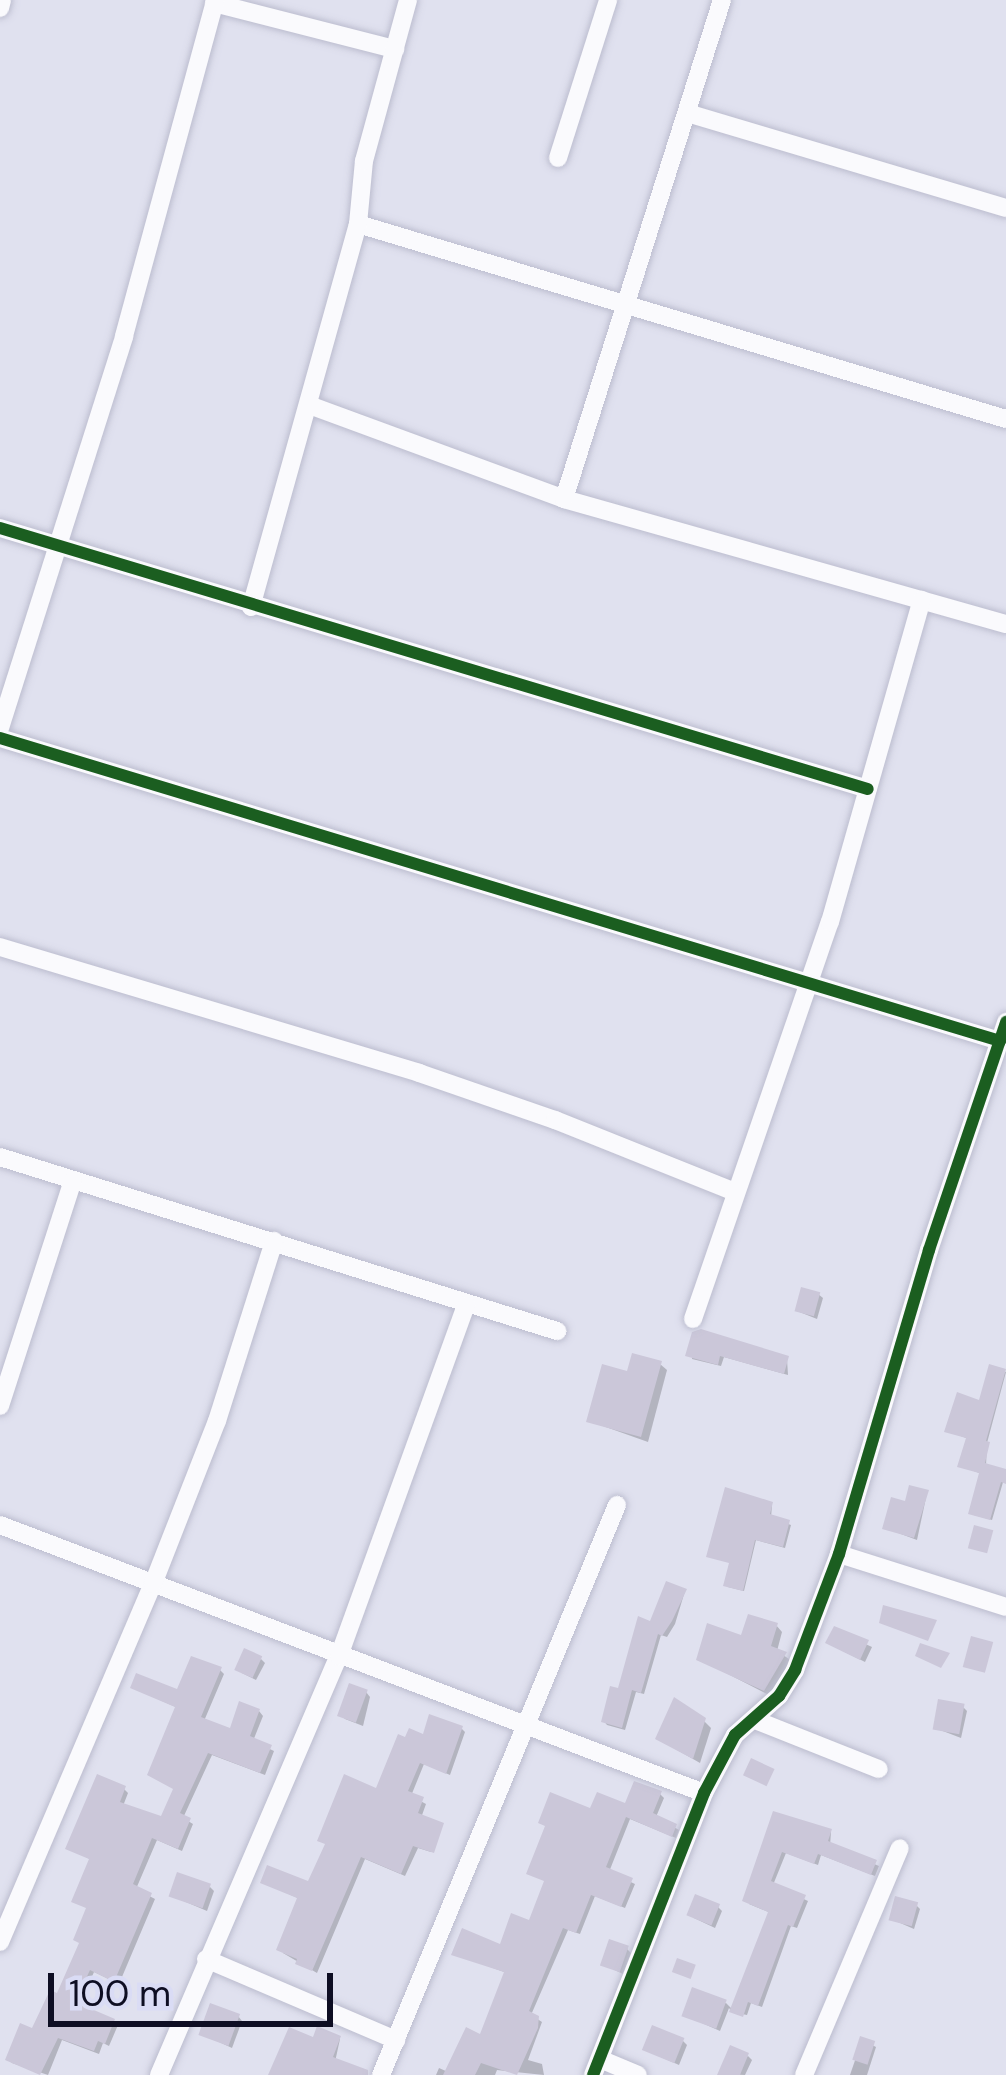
<!DOCTYPE html>
<style>
body{margin:0}
#map{position:relative;width:1006px;height:2075px;overflow:hidden;background:#e0e1ef;font-family:"DM Sans",sans-serif}
div>[style]{position:absolute}
.shadow>*{inset:0;background:#0003}
.building>*{inset:0;background:#cbc7d9;transform-origin:0 0}
.roads{filter:drop-shadow(0 0 3px #bcbdcf) drop-shadow(0 0 3px #bcbdcf)}
.street>*{height:18px;margin:-9px;padding:0 9px;transform-origin:9px;border-radius:9px;background:#fafafd}
.cycleway>*{height:12px;margin:-6px;padding:0 6px;transform-origin:6px;border-radius:6px;background:#1b5e20}
span{translate:-50% -50%;white-space:nowrap;text-align:center;line-height:1.15;-webkit-text-stroke:10px #dadcf5;paint-order:stroke}
.scale{position:absolute;left:48px;top:1973px;width:285px;height:54px;box-sizing:border-box;border:6px solid #0e0e23;border-top:0;padding-left:15px;font-size:36px;line-height:42px;white-space:nowrap;color:#0e0e23;-webkit-text-stroke:9px #dadcf5;paint-order:stroke}
</style>
<div id="map">
<div class="shadow">
<div style="clip-path:polygon(818px 1294px,823px 1298px,817px 1319px,797px 1311px)"></div>
<div style="clip-path:polygon(694px 1335px,787px 1359px,788px 1375px,724px 1357px,721px 1366px,692px 1359px)"></div>
<div style="clip-path:polygon(660px 1364px,667px 1370px,648px 1442px,589px 1421px,629px 1375px)"></div>
<div style="clip-path:polygon(991px 1368px,1006px 1372px,987px 1443px,986px 1466px,1006px 1472px,992px 1520px,974px 1515px,982px 1474px,960px 1466px,969px 1439px,947px 1431px,981px 1403px)"></div>
<div style="clip-path:polygon(927px 1493px,917px 1540px,885px 1528px,907px 1505px)"></div>
<div style="clip-path:polygon(772px 1505px,771px 1518px,791px 1525px,785px 1548px,756px 1540px,744px 1591px,728px 1587px)"></div>
<div style="clip-path:polygon(685px 1591px,675px 1624px,667px 1637px,661px 1635px,644px 1694px,636px 1692px,625px 1730px,607px 1725px,604px 1721px,652px 1625px)"></div>
<div style="clip-path:polygon(776px 1625px,782px 1632px,777px 1651px,792px 1661px,771px 1696px,699px 1659px)"></div>
<div style="clip-path:polygon(835px 1630px,872px 1647px,865px 1662px,833px 1646px)"></div>
<div style="clip-path:polygon(261px 1659px,265px 1663px,256px 1680px,242px 1673px)"></div>
<div style="clip-path:polygon(220px 1670px,224px 1674px,204px 1721px,231px 1732px,259px 1711px,263px 1716px,253px 1741px,274px 1751px,265px 1775px,212px 1755px,183px 1818px,193px 1824px,182px 1851px,157px 1840px,136px 1889px,155px 1899px,119px 1984px,94px 1972px,79px 2007px,118px 2025px,109px 2046px,103px 2043px,99px 2054px,62px 2040px,48px 2075px,12px 2063px,8px 2059px,58px 1997px,82px 1944px,89px 1909px,75px 1901px,92px 1860px,69px 1849px,124px 1789px,128px 1793px,123px 1806px,163px 1820px,176px 1788px,178px 1708px,133px 1688px,178px 1693px)"></div>
<div style="clip-path:polygon(366px 1692px,370px 1697px,363px 1726px,345px 1719px,341px 1715px)"></div>
<div style="clip-path:polygon(963px 1707px,967px 1711px,961px 1738px,935px 1728px)"></div>
<div style="clip-path:polygon(704px 1721px,711px 1728px,700px 1763px,658px 1739px)"></div>
<div style="clip-path:polygon(461px 1728px,465px 1732px,450px 1775px,424px 1764px,411px 1796px,426px 1804px,421px 1818px,440px 1824px,431px 1852px,418px 1848px,405px 1876px,365px 1859px,317px 1973px,283px 1953px,300px 1899px,264px 1883px,310px 1885px,328px 1845px,320px 1840px,378px 1792px,424px 1738px)"></div>
<div style="clip-path:polygon(660px 1794px,664px 1798px,656px 1817px,679px 1830px,676px 1838px,630px 1819px,609px 1872px,635px 1884px,625px 1908px,595px 1896px,580px 1934px,568px 1930px,531px 2015px,542px 2022px,528px 2060px,542px 2064px,544px 2075px,497px 2070px,495px 2075px,436px 2075px,439px 2068px,448px 2072px,482px 2038px,507px 1973px,454px 1954px,502px 1948px,531px 1924px,547px 1882px,547px 1827px,541px 1822px,626px 1807px)"></div>
<div style="clip-path:polygon(775px 1814px,831px 1832px,830px 1846px,879px 1866px,875px 1876px,821px 1855px,818px 1865px,786px 1853px,773px 1885px,808px 1901px,797px 1928px,791px 1926px,762px 2007px,751px 2003px,747px 2015px,732px 2012px,729px 2008px,720px 2031px,684px 2015px,726px 2003px,733px 2010px,771px 1913px,749px 1904px)"></div>
<div style="clip-path:polygon(210px 1887px,214px 1891px,207px 1911px,172px 1896px)"></div>
<div style="clip-path:polygon(916px 1905px,920px 1909px,914px 1929px,891px 1919px)"></div>
<div style="clip-path:polygon(718px 1907px,722px 1911px,715px 1928px,694px 1918px)"></div>
<div style="clip-path:polygon(627px 1949px,631px 1953px,623px 1974px,603px 1964px)"></div>
<div style="clip-path:polygon(238px 2016px,242px 2021px,232px 2048px,202px 2034px)"></div>
<div style="clip-path:polygon(340px 2039px,335px 2062px,357px 2075px,272px 2075px,314px 2041px)"></div>
<div style="clip-path:polygon(862px 2040px,876px 2047px,867px 2075px,850px 2075px)"></div>
<div style="clip-path:polygon(683px 2041px,687px 2045px,679px 2065px,645px 2050px)"></div>
<div style="clip-path:polygon(748px 2056px,752px 2060px,745px 2075px,721px 2074px)"></div>
</div>
<div class="building">
<div style="left:801px;top:1287px;width:20px;height:25px;rotate:15deg"></div>
<div style="clip-path:polygon(701px 1329px,789px 1356px,784px 1374px,720px 1356px,718px 1365px,685px 1356px,692px 1332px)"></div>
<div style="clip-path:polygon(632px 1353px,662px 1361px,641px 1437px,586px 1422px,602px 1364px,627px 1371px)"></div>
<div style="clip-path:polygon(989px 1364px,1006px 1369px,986px 1441px,990px 1442px,985px 1463px,1006px 1469px,1006px 1484px,1001px 1482px,990px 1520px,968px 1514px,979px 1473px,957px 1467px,966px 1438px,944px 1432px,957px 1392px,979px 1400px)"></div>
<div style="clip-path:polygon(909px 1485px,929px 1490px,914px 1538px,882px 1529px,891px 1497px,905px 1501px)"></div>
<div style="clip-path:polygon(725px 1487px,773px 1502px,770px 1514px,790px 1520px,783px 1547px,755px 1540px,743px 1591px,723px 1586px,729px 1563px,706px 1557px)"></div>
<div style="left:974px;top:1525px;width:20px;height:24px;rotate:15deg"></div>
<div style="clip-path:polygon(666px 1581px,687px 1589px,672px 1621px,662px 1636px,658px 1634px,641px 1693px,632px 1690px,622px 1728px,601px 1722px,610px 1686px,618px 1688px,638px 1616px,650px 1621px)"></div>
<div style="clip-path:polygon(883px 1605px,937px 1620px,928px 1641px,879px 1623px)"></div>
<div style="clip-path:polygon(748px 1614px,778px 1623px,771px 1646px,787px 1652px,764px 1691px,696px 1660px,707px 1623px,741px 1635px)"></div>
<div style="clip-path:polygon(834px 1626px,869px 1640px,860px 1660px,825px 1643px)"></div>
<div style="left:971px;top:1636px;width:23px;height:32px;rotate:15deg"></div>
<div style="clip-path:polygon(920px 1643px,950px 1653px,941px 1668px,915px 1656px)"></div>
<div style="left:244px;top:1648px;width:20px;height:24px;rotate:24deg"></div>
<div style="clip-path:polygon(191px 1656px,222px 1667px,201px 1717px,230px 1728px,239px 1701px,260px 1709px,250px 1736px,272px 1745px,260px 1773px,208px 1753px,180px 1813px,191px 1818px,178px 1849px,152px 1838px,133px 1884px,152px 1893px,114px 1982px,90px 1970px,75px 2002px,115px 2019px,105px 2044px,98px 2041px,94px 2051px,58px 2038px,40px 2075px,5px 2060px,20px 2023px,32px 2028px,50px 1990px,57px 1993px,79px 1943px,73px 1940px,86px 1908px,71px 1902px,89px 1859px,65px 1849px,97px 1774px,126px 1786px,120px 1802px,161px 1816px,173px 1789px,147px 1775px,175px 1707px,130px 1688px,136px 1673px,177px 1689px)"></div>
<div style="left:349px;top:1683px;width:20px;height:35px;rotate:20deg"></div>
<div style="clip-path:polygon(674px 1697px,706px 1718px,693px 1759px,655px 1739px)"></div>
<div style="left:938px;top:1699px;width:27px;height:31px;rotate:10deg"></div>
<div style="clip-path:polygon(429px 1714px,463px 1726px,446px 1774px,420px 1763px,408px 1791px,424px 1797px,418px 1813px,444px 1823px,434px 1853px,413px 1846px,401px 1874px,361px 1857px,312px 1971px,295px 1964px,297px 1959px,276px 1950px,297px 1898px,260px 1883px,267px 1865px,308px 1881px,325px 1844px,317px 1841px,344px 1774px,376px 1788px,398px 1734px,405px 1737px,409px 1728px,423px 1734px)"></div>
<div style="left:751px;top:1758px;width:26px;height:19px;rotate:25deg"></div>
<div style="clip-path:polygon(634px 1781px,662px 1791px,653px 1813px,677px 1824px,672px 1837px,626px 1817px,606px 1867px,633px 1878px,621px 1907px,591px 1895px,576px 1933px,563px 1928px,529px 2011px,539px 2016px,538px 2028px,517px 2075px,481px 2063px,475px 2075px,443px 2075px,466px 2027px,480px 2034px,504px 1972px,451px 1955px,462px 1928px,500px 1944px,511px 1913px,529px 1920px,544px 1881px,526px 1874px,545px 1826px,538px 1823px,550px 1792px,590px 1808px,597px 1792px,625px 1803px)"></div>
<div style="clip-path:polygon(773px 1811px,832px 1829px,828px 1841px,877px 1860px,871px 1875px,818px 1854px,814px 1864px,782px 1852px,771px 1881px,806px 1895px,793px 1927px,788px 1925px,758px 2006px,748px 2002px,743px 2017px,729px 2012px,768px 1912px,742px 1901px)"></div>
<div style="left:177px;top:1872px;width:36px;height:26px;rotate:19deg"></div>
<div style="left:695px;top:1894px;width:27px;height:23px;rotate:22deg"></div>
<div style="left:895px;top:1896px;width:24px;height:25px;rotate:15deg"></div>
<div style="left:609px;top:1939px;width:21px;height:28px;rotate:19deg"></div>
<div style="left:677px;top:1958px;width:20px;height:15px;rotate:20deg"></div>
<div style="left:692px;top:1987px;width:37px;height:31px;rotate:20deg"></div>
<div style="left:210px;top:2003px;width:32px;height:34px;rotate:20deg"></div>
<div style="left:652px;top:2025px;width:35px;height:27px;rotate:22deg"></div>
<div style="clip-path:polygon(317px 2026px,341px 2036px,333px 2057px,368px 2070px,368px 2075px,268px 2075px,289px 2027px,313px 2037px)"></div>
<div style="left:860px;top:2036px;width:16px;height:25px;rotate:18deg"></div>
<div style="clip-path:polygon(730px 2045px,749px 2053px,740px 2075px,717px 2075px)"></div>
</div>
<div class="roads">
<div class="street">
<div style="left:214px;top:3px;width:187px;rotate:14.3deg"></div>
<div style="left:0;top:8px;width:8px;rotate:-76deg"></div>
<div style="left:687px;top:113px;width:333px;rotate:16.6deg"></div>
<div style="left:558px;top:158px;width:166px;rotate:-72.4deg"></div>
<div style="left:358px;top:224px;width:677px;rotate:16.75deg"></div>
<div style="left:309px;top:405px;width:272px;rotate:20.2deg"></div>
<div style="left:564px;top:499px;width:459px;rotate:15.8deg"></div>
<div style="left:564px;top:499px;width:523px;rotate:-72.43deg"></div>
<div style="left:0;top:528px;width:906px;rotate:16.74deg"></div>
<div style="left:251px;top:607px;width:398px;rotate:-74.4deg"></div>
<div style="left:358px;top:224px;width:63px;rotate:-84.6deg"></div>
<div style="left:364px;top:161px;width:167px;rotate:-74.7deg"></div>
<div style="left:0;top:728px;width:411px;rotate:-72.4deg"></div>
<div style="left:124px;top:336px;width:348px;rotate:-74.8deg"></div>
<div style="left:0;top:738px;width:1045px;rotate:16.86deg"></div>
<div style="left:0;top:947px;width:438px;rotate:16.7deg"></div>
<div style="left:419px;top:1073px;width:144px;rotate:19.1deg"></div>
<div style="left:555px;top:1120px;width:194px;rotate:21.8deg"></div>
<div style="left:0;top:1157px;width:584px;rotate:17.35deg"></div>
<div style="left:693px;top:1319px;width:420px;rotate:-71deg"></div>
<div style="left:830px;top:922px;width:335px;rotate:-74.1deg"></div>
<div style="left:0;top:1406px;width:237px;rotate:-72.1deg"></div>
<div style="left:0;top:1525px;width:753px;rotate:20.84deg"></div>
<div style="left:839px;top:1554px;width:175px;rotate:17.6deg"></div>
<div style="left:755px;top:1720px;width:133px;rotate:21.6deg"></div>
<div style="left:0;top:1942px;width:389px;rotate:-66.9deg"></div>
<div style="left:153px;top:1584px;width:175px;rotate:-68.6deg"></div>
<div style="left:217px;top:1421px;width:189px;rotate:-72.4deg"></div>
<div style="left:206px;top:1959px;width:207px;rotate:23.1deg"></div>
<div style="left:600px;top:2059px;width:41px;rotate:22.8deg"></div>
<div style="left:159px;top:2075px;width:456px;rotate:-66.8deg"></div>
<div style="left:339px;top:1656px;width:373px;rotate:-70.1deg"></div>
<div style="left:381px;top:2075px;width:617px;rotate:-67.51deg"></div>
<div style="left:593px;top:2075px;width:303px;rotate:-68.5deg"></div>
<div style="left:704px;top:1793px;width:66px;rotate:-61.9deg"></div>
<div style="left:735px;top:1735px;width:59px;rotate:-41.6deg"></div>
<div style="left:779px;top:1696px;width:31px;rotate:-58deg"></div>
<div style="left:795px;top:1670px;width:124px;rotate:-69.2deg"></div>
<div style="left:839px;top:1554px;width:317px;rotate:-73.5deg"></div>
<div style="left:929px;top:1250px;width:241px;rotate:-71.3deg"></div>
<div style="left:804px;top:2075px;width:246px;rotate:-67.1deg"></div>
</div>
</div>
<div class="cycleway">
<div style="left:0;top:528px;width:906px;rotate:16.74deg"></div>
<div style="left:0;top:738px;width:1045px;rotate:16.86deg"></div>
<div style="left:593px;top:2075px;width:303px;rotate:-68.5deg"></div>
<div style="left:704px;top:1793px;width:66px;rotate:-61.9deg"></div>
<div style="left:735px;top:1735px;width:59px;rotate:-41.6deg"></div>
<div style="left:779px;top:1696px;width:31px;rotate:-58deg"></div>
<div style="left:795px;top:1670px;width:124px;rotate:-69.2deg"></div>
<div style="left:839px;top:1554px;width:317px;rotate:-73.5deg"></div>
<div style="left:929px;top:1250px;width:241px;rotate:-71.3deg"></div>
</div>
<div class="scale">100 m</div>
</div>
